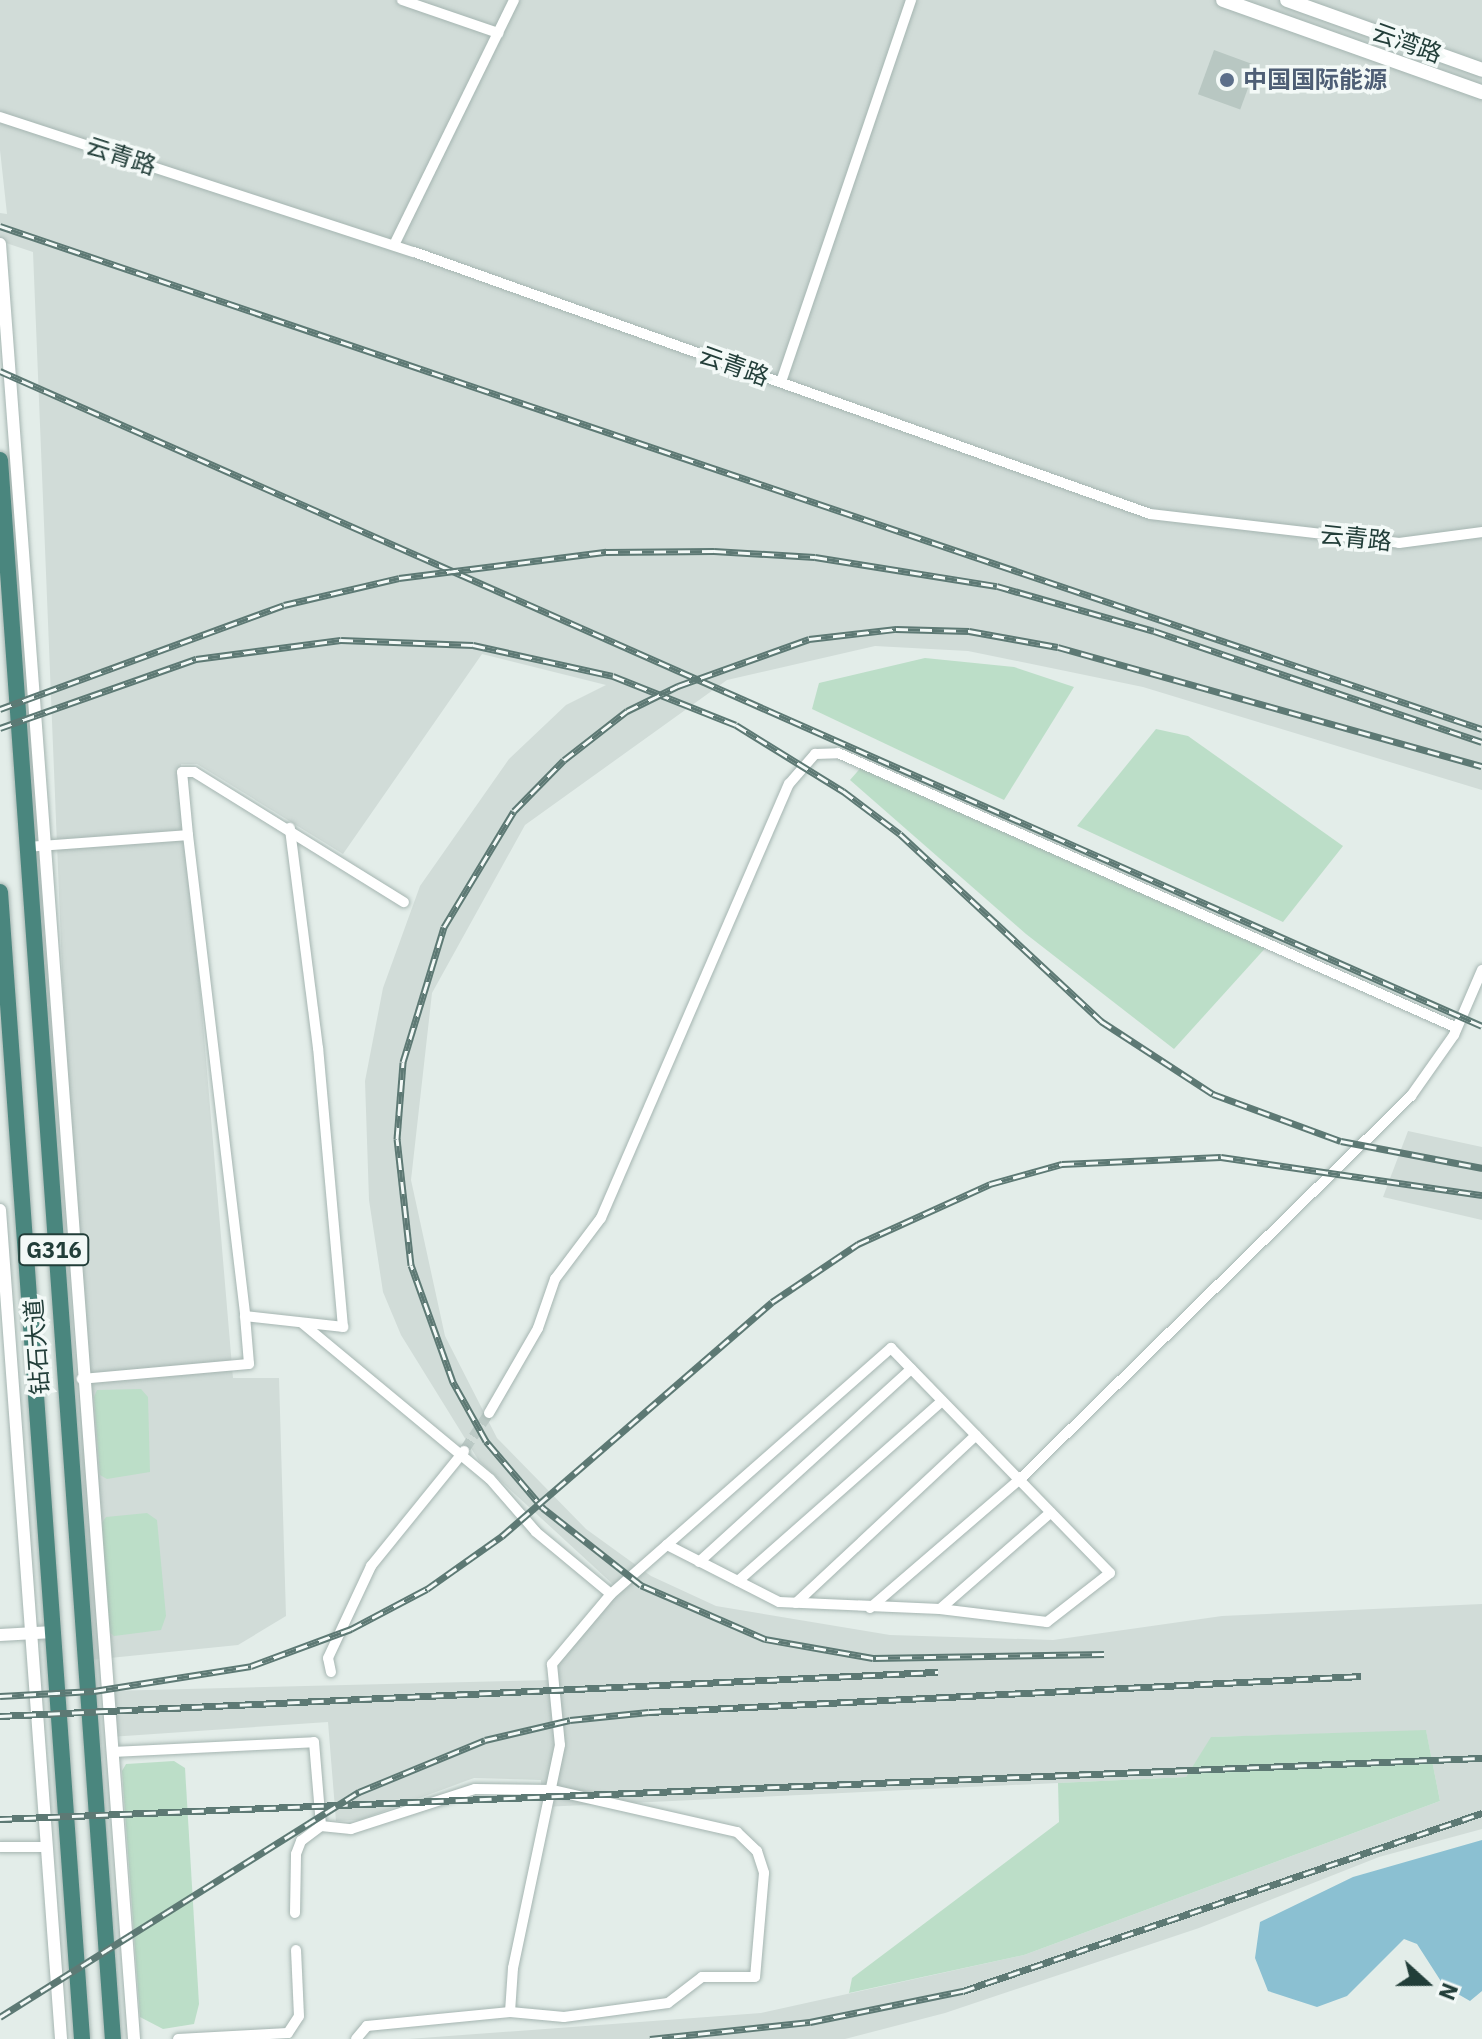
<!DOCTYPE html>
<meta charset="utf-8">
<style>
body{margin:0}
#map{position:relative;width:1482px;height:2039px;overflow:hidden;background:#e3ede9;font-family:"IBM Plex Sans","Noto Sans SC",sans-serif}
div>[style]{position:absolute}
.built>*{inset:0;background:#d1dcd8}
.green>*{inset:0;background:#bcdec8}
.water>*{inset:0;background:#8bc0d2}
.building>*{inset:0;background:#b8c7c2;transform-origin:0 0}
.minor-tunnel>*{height:10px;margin-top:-5px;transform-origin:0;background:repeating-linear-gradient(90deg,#bccac6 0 10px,transparent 0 15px)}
.roads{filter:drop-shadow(0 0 2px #a5b5b1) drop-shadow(0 0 2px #a5b5b1)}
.minor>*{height:10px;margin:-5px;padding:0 5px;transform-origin:5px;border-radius:5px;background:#fff}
.tertiary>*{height:12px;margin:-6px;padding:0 6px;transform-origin:6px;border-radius:6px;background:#fff}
.secondary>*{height:14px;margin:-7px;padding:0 7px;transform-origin:7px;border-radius:7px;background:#fff}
.trunk>*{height:16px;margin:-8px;padding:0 8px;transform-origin:8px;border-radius:8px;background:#4a867e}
.rail>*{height:7px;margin-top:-3.5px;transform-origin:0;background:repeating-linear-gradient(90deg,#f3f9f7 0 12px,#5d7974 0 24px);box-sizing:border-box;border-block:2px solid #5d7974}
.dots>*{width:22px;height:22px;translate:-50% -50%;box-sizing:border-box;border:4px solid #f3f9f7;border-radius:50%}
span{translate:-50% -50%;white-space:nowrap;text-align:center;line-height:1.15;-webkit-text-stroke:7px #f3f9f7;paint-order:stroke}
.shield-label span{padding:2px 6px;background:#f3f9f7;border:2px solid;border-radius:6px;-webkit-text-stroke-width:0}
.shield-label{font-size:22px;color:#223e39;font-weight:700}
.street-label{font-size:24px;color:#223e39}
.service-label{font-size:24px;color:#4e5e75;font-weight:700}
.left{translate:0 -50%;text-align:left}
.north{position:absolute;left:1386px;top:1943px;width:80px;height:80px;-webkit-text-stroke:6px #f3f9f7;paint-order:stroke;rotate:111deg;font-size:22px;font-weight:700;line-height:32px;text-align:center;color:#223e39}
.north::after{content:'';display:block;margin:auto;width:28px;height:36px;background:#223e39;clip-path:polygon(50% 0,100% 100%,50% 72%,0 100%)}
</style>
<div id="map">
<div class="built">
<div style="clip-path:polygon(0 0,1482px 0,1482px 790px,1143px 687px,968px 651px,875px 646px,727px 680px,525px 825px,432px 993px,411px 1180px,445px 1336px,497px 1438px,586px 1529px,651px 1576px,716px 1606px,890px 1635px,1053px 1640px,1222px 1616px,1482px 1604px,1482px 1829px,1379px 1857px,1199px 1928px,945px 2013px,845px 2039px,408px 2039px,761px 2013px,1024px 1955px,1440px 1801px,1426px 1731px,1212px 1737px,1186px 1777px,542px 1807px,541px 1780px,474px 1778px,360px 1820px,336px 1821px,328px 1722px,110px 1737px,107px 1691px,553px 1680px,552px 1664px,617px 1588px,479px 1461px,401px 1335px,383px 1292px,369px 1200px,365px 1081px,383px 988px,420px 886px,509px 759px,566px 705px,606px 685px,482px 654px,343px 854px,197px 764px,181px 764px,233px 1378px,279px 1378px,286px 1616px,238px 1645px,90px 1660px,33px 252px,0 241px,0 213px,7px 214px,0 150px)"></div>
<div style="clip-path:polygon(1408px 1131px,1482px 1147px,1482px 1220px,1383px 1197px)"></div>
</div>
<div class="green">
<div style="clip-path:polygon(925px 658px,1014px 667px,1074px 687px,1004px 800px,812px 709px,819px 683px)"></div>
<div style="clip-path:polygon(1156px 729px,1188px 736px,1343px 846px,1283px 922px,1077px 826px)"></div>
<div style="clip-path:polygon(864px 764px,1269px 944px,1174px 1049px,1026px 934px,850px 780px)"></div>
<div style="clip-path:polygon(141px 1389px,148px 1397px,150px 1472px,107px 1479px,100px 1475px,94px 1397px,97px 1390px)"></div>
<div style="clip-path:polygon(147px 1513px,157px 1520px,166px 1616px,161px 1630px,114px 1636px,108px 1631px,101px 1524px,106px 1517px)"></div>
<div style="clip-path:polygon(1426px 1730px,1440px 1801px,1024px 1955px,849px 1993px,852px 1978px,1059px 1822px,1058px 1783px,1186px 1777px,1211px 1737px)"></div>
<div style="clip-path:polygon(174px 1761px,185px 1768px,199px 2004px,194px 2024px,163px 2029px,140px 2017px,122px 1771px,126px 1764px)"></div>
</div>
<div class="water">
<div style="clip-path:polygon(1482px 1840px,1482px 1991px,1470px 2001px,1444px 1986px,1417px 1944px,1404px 1939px,1347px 1996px,1317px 2007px,1268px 1991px,1255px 1958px,1260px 1922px,1353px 1877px)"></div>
</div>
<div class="building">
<div style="left:1214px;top:50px;width:45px;height:47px;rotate:20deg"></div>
</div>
<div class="minor-tunnel">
<div style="left:465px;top:1449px;width:43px;rotate:-56.3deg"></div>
</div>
<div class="roads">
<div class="minor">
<div style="left:402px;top:0;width:102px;rotate:19deg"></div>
<div style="left:0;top:117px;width:435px;rotate:18.1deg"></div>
<div style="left:414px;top:252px;width:781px;rotate:19.59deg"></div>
<div style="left:1150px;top:514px;width:251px;rotate:6.6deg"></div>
<div style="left:1399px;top:543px;width:84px;rotate:-7.5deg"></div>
<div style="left:394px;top:245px;width:273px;rotate:-63.9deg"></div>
<div style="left:781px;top:382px;width:404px;rotate:-71.2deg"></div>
<div style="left:188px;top:835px;width:63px;rotate:-95.4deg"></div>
<div style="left:182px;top:772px;width:12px"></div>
<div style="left:194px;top:772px;width:247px;rotate:31.8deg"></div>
<div style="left:26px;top:847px;width:162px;rotate:-4.2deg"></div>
<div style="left:188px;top:835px;width:484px;rotate:83.2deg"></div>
<div style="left:245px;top:1316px;width:48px;rotate:85.2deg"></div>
<div style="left:249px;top:1364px;width:168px;rotate:174.9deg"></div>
<div style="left:245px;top:1316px;width:99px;rotate:6.4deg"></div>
<div style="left:343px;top:1327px;width:280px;rotate:-95.1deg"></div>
<div style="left:318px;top:1048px;width:222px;rotate:-97.3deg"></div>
<div style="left:302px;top:1323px;width:244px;rotate:39.7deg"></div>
<div style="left:490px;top:1479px;width:70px;rotate:49deg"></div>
<div style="left:536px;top:1532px;width:97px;rotate:39.6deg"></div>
<div style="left:611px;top:1594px;width:92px;rotate:130.1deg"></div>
<div style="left:552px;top:1664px;width:81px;rotate:84.4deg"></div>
<div style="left:560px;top:1745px;width:228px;rotate:101.9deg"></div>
<div style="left:513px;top:1968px;width:44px;rotate:93.9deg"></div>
<div style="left:489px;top:1413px;width:98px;rotate:-60deg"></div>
<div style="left:538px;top:1328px;width:52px;rotate:-70.9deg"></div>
<div style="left:555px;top:1279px;width:76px;rotate:-53deg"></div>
<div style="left:601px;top:1218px;width:473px;rotate:-66.6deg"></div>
<div style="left:789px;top:784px;width:40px;rotate:-49deg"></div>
<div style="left:815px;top:754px;width:23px;rotate:-2deg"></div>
<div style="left:838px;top:753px;width:677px;rotate:23.95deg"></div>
<div style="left:699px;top:1562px;width:287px;rotate:-42.3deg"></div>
<div style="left:738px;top:1581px;width:272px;rotate:-41.4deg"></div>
<div style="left:611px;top:1594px;width:373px;rotate:-41.3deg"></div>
<div style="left:891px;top:1348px;width:314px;rotate:45.8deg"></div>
<div style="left:1110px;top:1573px;width:80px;rotate:142.1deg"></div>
<div style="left:1047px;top:1622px;width:108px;rotate:-173.1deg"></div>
<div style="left:940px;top:1609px;width:161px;rotate:-177.5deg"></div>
<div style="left:779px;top:1602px;width:126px;rotate:-153deg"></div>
<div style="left:796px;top:1603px;width:246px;rotate:-43deg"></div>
<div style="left:870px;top:1608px;width:196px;rotate:-40.7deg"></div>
<div style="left:1019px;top:1480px;width:549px;rotate:-44.41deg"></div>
<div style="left:1411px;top:1096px;width:75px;rotate:-54.8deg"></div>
<div style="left:1454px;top:1035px;width:71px;rotate:-66.7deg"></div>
<div style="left:940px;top:1609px;width:147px;rotate:-41.1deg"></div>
<div style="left:331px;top:1672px;width:14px;rotate:-102deg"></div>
<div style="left:328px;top:1658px;width:102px;rotate:-64.9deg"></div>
<div style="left:371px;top:1566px;width:148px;rotate:-51deg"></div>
<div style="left:112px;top:1752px;width:202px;rotate:-2.8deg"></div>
<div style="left:314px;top:1742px;width:84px;rotate:85.2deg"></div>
<div style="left:0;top:1847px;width:47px"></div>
<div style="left:295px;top:1913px;width:59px;rotate:-89deg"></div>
<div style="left:296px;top:1854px;width:14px;rotate:-69deg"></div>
<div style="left:301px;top:1841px;width:25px;rotate:-37deg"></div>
<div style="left:321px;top:1826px;width:30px;rotate:6deg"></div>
<div style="left:351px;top:1829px;width:130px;rotate:-17.9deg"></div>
<div style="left:475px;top:1789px;width:77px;rotate:0.7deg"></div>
<div style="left:552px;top:1790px;width:190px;rotate:12.8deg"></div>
<div style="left:737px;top:1832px;width:28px;rotate:44deg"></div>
<div style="left:757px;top:1851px;width:23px;rotate:72deg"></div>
<div style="left:764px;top:1873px;width:104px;rotate:94.9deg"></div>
<div style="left:755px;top:1977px;width:53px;rotate:180deg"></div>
<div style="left:702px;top:1977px;width:43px;rotate:142.6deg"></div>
<div style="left:668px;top:2003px;width:105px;rotate:172.3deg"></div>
<div style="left:564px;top:2017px;width:54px;rotate:-174.7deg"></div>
<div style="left:510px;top:2012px;width:144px;rotate:174.4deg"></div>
<div style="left:367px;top:2026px;width:17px;rotate:130deg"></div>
<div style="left:178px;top:2039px;width:110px;rotate:-3.1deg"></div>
<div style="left:288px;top:2033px;width:20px;rotate:-57deg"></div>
<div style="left:299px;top:2016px;width:66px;rotate:-92.6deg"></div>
</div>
<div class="tertiary">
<div style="left:0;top:244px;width:1800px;rotate:85.73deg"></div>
<div style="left:0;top:1210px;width:831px;rotate:85.79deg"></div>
<div style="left:0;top:1635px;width:53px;rotate:-3.2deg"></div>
</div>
<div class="secondary">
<div style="left:1223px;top:0;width:275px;rotate:19.6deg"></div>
<div style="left:1287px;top:0;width:207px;rotate:19.7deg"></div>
</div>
<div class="trunk">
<div style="left:0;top:460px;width:1583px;rotate:85.91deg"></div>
<div style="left:0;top:892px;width:1150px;rotate:85.91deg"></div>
</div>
</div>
<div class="rail">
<div style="left:0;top:226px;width:1565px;rotate:18.75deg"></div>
<div style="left:0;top:371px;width:1620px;rotate:23.84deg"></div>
<div style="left:0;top:709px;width:302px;rotate:-20.1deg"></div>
<div style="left:284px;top:605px;width:118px;rotate:-13.2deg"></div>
<div style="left:399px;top:578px;width:209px;rotate:-7.2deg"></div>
<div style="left:606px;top:552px;width:108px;rotate:-0.5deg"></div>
<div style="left:714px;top:551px;width:101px;rotate:3.4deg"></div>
<div style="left:815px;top:557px;width:184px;rotate:9.1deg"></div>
<div style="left:997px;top:586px;width:163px;rotate:16deg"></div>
<div style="left:1154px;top:631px;width:346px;rotate:18.7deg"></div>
<div style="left:0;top:728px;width:208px;rotate:-19.4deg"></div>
<div style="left:196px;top:659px;width:146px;rotate:-7.5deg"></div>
<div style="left:341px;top:640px;width:132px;rotate:2.2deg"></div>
<div style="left:473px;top:645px;width:143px;rotate:12.5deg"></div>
<div style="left:613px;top:676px;width:132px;rotate:21.7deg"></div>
<div style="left:736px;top:725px;width:126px;rotate:31.7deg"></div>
<div style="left:843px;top:791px;width:71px;rotate:37deg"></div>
<div style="left:900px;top:834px;width:275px;rotate:42.9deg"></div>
<div style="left:1101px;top:1021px;width:134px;rotate:33.1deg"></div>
<div style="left:1213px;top:1094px;width:136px;rotate:20.2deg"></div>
<div style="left:1341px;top:1141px;width:144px;rotate:10.8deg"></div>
<div style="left:1104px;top:1654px;width:231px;rotate:179deg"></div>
<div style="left:873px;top:1658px;width:110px;rotate:-170deg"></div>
<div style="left:765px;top:1639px;width:135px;rotate:-156.5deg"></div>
<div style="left:641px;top:1585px;width:125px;rotate:-141.8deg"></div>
<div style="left:543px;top:1508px;width:88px;rotate:-130.4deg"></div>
<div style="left:486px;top:1441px;width:68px;rotate:-119.2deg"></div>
<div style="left:453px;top:1382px;width:124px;rotate:-109.7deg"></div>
<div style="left:411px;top:1265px;width:127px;rotate:-96.3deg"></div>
<div style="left:397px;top:1139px;width:77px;rotate:-85.5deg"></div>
<div style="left:403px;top:1062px;width:141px;rotate:-73.1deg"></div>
<div style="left:444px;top:927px;width:135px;rotate:-58.9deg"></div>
<div style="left:514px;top:811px;width:71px;rotate:-45.6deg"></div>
<div style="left:564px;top:760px;width:80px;rotate:-37.9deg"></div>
<div style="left:627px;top:711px;width:57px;rotate:-26.1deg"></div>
<div style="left:678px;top:686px;width:139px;rotate:-19.7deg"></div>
<div style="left:809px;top:639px;width:88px;rotate:-6.6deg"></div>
<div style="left:896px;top:629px;width:73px;rotate:1.6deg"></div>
<div style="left:969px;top:631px;width:90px;rotate:10.2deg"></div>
<div style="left:1058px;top:647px;width:440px;rotate:15.7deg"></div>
<div style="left:0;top:1696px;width:94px;rotate:-3deg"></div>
<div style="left:94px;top:1691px;width:159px;rotate:-9deg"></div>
<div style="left:251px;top:1666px;width:107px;rotate:-20.3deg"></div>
<div style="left:351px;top:1629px;width:86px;rotate:-27.8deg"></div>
<div style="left:427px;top:1589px;width:92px;rotate:-35.2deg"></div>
<div style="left:502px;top:1536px;width:357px;rotate:-40.9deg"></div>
<div style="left:772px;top:1302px;width:104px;rotate:-34deg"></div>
<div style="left:858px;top:1244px;width:145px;rotate:-24.4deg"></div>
<div style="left:990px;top:1184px;width:75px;rotate:-15.5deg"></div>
<div style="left:1062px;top:1164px;width:159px;rotate:-2.5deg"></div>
<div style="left:1221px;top:1157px;width:264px;rotate:8.3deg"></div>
<div style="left:0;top:1716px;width:939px;rotate:-2.69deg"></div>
<div style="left:0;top:1819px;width:1483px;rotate:-2.36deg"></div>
<div style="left:0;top:2017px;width:424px;rotate:-32.1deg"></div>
<div style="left:359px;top:1792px;width:136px;rotate:-22.4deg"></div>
<div style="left:485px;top:1740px;width:87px;rotate:-13.2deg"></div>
<div style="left:570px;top:1720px;width:79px;rotate:-5.8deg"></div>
<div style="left:649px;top:1712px;width:713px;rotate:-2.89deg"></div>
<div style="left:650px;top:2039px;width:161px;rotate:-6.1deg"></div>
<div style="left:810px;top:2022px;width:156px;rotate:-11.5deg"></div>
<div style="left:963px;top:1991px;width:549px;rotate:-18.93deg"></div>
</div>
<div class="dots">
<div style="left:1227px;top:80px;background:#5c6f8a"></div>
</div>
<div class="shield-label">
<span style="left:54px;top:1250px">G316</span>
</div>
<div class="street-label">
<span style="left:1407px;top:43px;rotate:20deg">云湾路</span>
<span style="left:121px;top:156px;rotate:18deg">云青路</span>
<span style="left:734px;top:366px;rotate:20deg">云青路</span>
<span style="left:1356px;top:538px;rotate:6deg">云青路</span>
<span style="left:37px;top:1347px;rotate:-94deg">钻石大道</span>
</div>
<div class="service-label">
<span class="left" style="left:1243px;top:80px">中国国际能源</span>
</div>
<div class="north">N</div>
</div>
